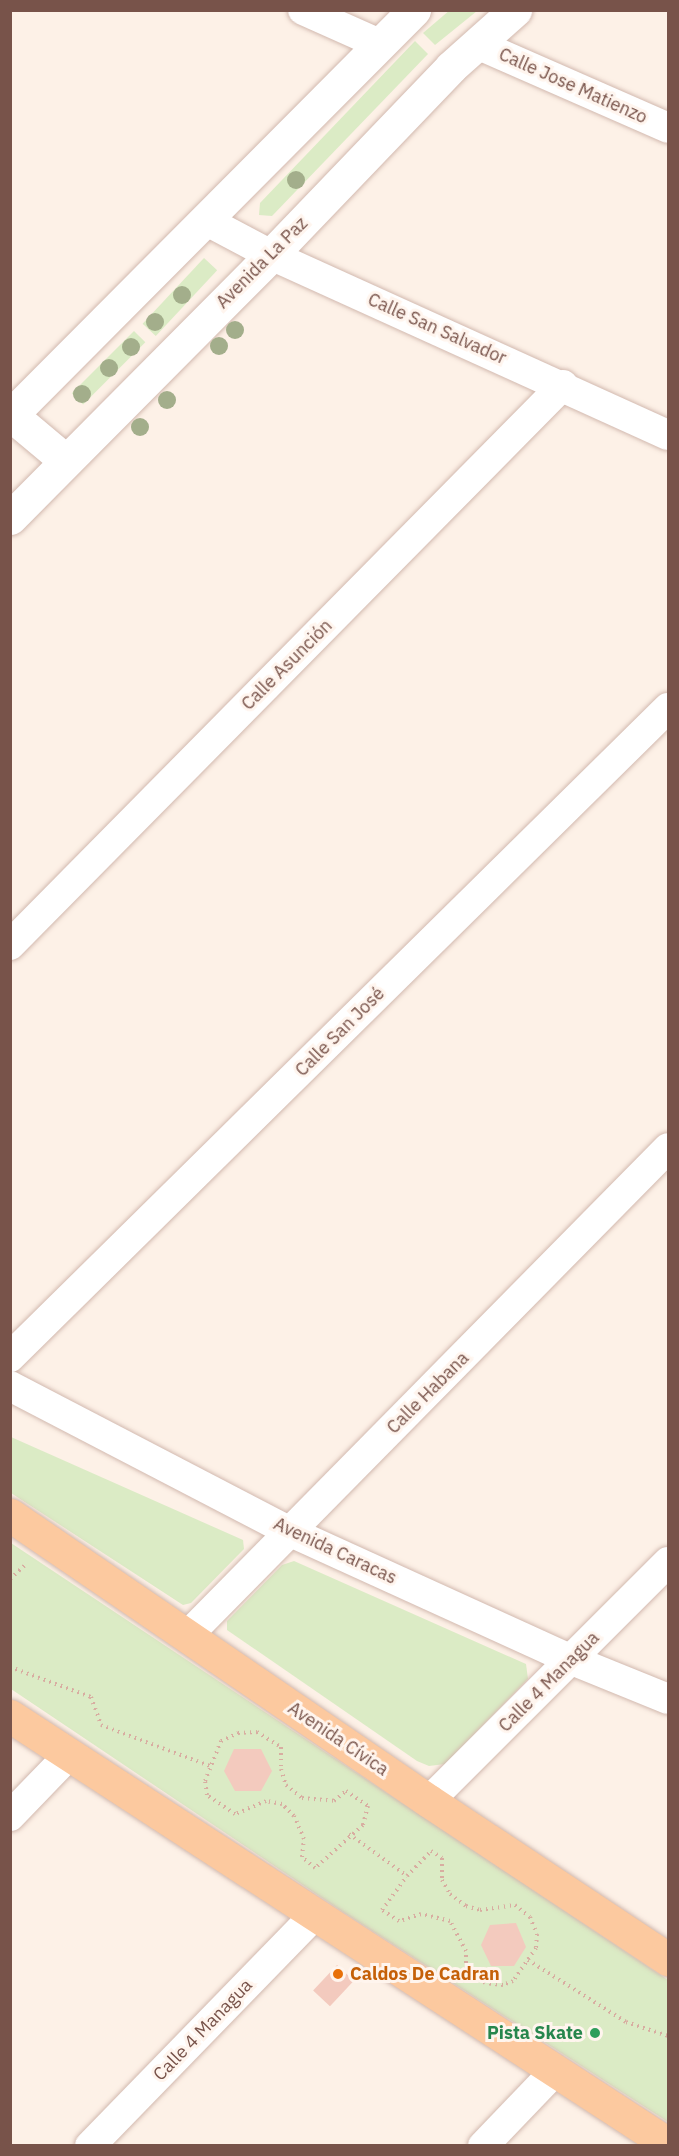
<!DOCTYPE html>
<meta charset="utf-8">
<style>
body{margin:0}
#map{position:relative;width:679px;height:2156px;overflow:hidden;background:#fdf1e7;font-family:"IBM Plex Sans",sans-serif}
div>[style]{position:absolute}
.green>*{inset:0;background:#dbebc5;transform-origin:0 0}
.building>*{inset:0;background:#f3cabe;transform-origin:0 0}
.path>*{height:4px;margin-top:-2px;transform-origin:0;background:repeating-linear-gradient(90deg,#d8ada1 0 1.5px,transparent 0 6px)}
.roads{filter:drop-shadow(0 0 2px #d2b9af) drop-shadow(0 0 2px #d2b9af)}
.street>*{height:30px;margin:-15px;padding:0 15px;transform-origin:15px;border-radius:15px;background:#fff}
.secondary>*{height:33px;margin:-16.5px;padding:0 16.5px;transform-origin:16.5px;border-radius:16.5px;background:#fff}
.primary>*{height:33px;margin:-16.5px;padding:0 16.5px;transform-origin:16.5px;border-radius:16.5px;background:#fcc99f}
.trees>*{width:18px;height:18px;margin:-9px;border-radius:50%;background:#a3ae8b}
.dots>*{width:16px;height:16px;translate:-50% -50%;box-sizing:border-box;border:3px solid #fff5ee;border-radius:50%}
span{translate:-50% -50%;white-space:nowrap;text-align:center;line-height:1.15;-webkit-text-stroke:6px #fff5ee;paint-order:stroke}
.street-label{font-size:18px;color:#78534a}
.food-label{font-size:18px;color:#c56008;font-weight:700}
.left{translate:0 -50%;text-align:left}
.leisure-label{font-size:18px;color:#27864d;font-weight:700}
.right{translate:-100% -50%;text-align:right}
.frame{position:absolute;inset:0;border:12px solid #78534a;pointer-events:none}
</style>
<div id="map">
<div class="green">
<div style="clip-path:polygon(450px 10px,477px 11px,435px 45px,423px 33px)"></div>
<div style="clip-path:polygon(415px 41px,428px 54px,272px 216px,259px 215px,260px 203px)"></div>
<div style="left:204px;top:258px;width:18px;height:90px;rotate:43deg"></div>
<div style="left:134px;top:331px;width:16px;height:88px;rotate:45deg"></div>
<div style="clip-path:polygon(11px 1437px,243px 1540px,244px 1549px,191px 1603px,183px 1605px,11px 1493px)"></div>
<div style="clip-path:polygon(11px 1543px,668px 1980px,668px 2122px,343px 1912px,11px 1689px)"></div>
<div style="clip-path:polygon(294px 1561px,526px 1664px,528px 1679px,445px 1764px,429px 1766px,417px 1761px,227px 1630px,227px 1621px,282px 1565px)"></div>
</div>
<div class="building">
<div style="clip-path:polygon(234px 1749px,261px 1749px,272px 1771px,261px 1791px,235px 1791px,224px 1771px)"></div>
<div style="clip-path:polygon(516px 1923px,526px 1947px,514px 1966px,491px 1966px,481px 1945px,490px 1925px)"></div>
<div style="left:337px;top:1965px;width:23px;height:35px;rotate:43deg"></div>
</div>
<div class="path">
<div style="left:10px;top:1579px;width:21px;rotate:-43deg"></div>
<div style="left:10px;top:1667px;width:86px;rotate:20.3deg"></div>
<div style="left:91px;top:1697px;width:30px;rotate:70deg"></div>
<div style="left:101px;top:1725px;width:116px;rotate:20.6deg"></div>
<div style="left:257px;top:1732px;width:28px;rotate:32deg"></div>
<div style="left:281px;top:1747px;width:22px;rotate:90deg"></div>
<div style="left:281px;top:1769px;width:17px;rotate:73deg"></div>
<div style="left:286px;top:1785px;width:21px;rotate:39deg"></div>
<div style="left:302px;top:1798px;width:32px;rotate:5deg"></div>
<div style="left:334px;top:1801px;width:16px;rotate:-40deg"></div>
<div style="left:346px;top:1791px;width:27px;rotate:34deg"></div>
<div style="left:368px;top:1806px;width:20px;rotate:105deg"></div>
<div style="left:363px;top:1825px;width:64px;rotate:138.1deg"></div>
<div style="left:315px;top:1868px;width:17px;rotate:-140deg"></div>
<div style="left:302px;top:1857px;width:18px;rotate:-84deg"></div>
<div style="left:304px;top:1839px;width:25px;rotate:-113deg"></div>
<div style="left:294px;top:1816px;width:17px;rotate:-135deg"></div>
<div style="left:282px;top:1804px;width:16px;rotate:-169deg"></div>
<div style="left:266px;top:1801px;width:34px;rotate:157deg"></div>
<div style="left:235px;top:1814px;width:34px;rotate:-146deg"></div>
<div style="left:207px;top:1795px;width:14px;rotate:-98deg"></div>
<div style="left:205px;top:1781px;width:43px;rotate:-68.2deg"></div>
<div style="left:221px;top:1741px;width:19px;rotate:-25deg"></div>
<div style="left:238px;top:1733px;width:19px;rotate:-3deg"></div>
<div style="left:349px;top:1834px;width:72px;rotate:35.9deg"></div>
<div style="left:431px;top:1851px;width:13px;rotate:32deg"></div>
<div style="left:442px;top:1858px;width:22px;rotate:90deg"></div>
<div style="left:442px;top:1880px;width:16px;rotate:60deg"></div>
<div style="left:450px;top:1894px;width:20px;rotate:37deg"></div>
<div style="left:466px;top:1906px;width:15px;rotate:16deg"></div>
<div style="left:480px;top:1910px;width:35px;rotate:-8deg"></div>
<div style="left:515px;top:1905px;width:19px;rotate:39deg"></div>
<div style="left:530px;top:1917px;width:18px;rotate:68deg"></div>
<div style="left:537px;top:1934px;width:14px;rotate:94deg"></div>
<div style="left:536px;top:1948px;width:40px;rotate:124.9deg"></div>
<div style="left:513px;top:1981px;width:11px;rotate:158deg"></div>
<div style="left:503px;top:1985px;width:18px;rotate:-174deg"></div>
<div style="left:485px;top:1983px;width:24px;rotate:-144deg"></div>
<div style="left:466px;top:1969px;width:18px;rotate:-90deg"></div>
<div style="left:466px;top:1951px;width:34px;rotate:-118deg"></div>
<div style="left:450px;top:1921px;width:30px;rotate:-166deg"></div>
<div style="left:421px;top:1914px;width:23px;rotate:162deg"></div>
<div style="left:399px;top:1921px;width:20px;rotate:-147deg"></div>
<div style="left:382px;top:1910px;width:42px;rotate:-53.7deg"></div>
<div style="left:407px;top:1876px;width:35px;rotate:-46deg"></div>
<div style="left:528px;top:1960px;width:116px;rotate:32.3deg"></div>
<div style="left:626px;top:2022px;width:44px;rotate:18.4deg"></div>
</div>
<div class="roads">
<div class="street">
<div style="left:303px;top:10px;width:81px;rotate:24deg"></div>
<div style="left:477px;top:44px;width:209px;rotate:23.7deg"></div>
<div style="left:207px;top:221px;width:72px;rotate:28deg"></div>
<div style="left:271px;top:255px;width:436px;rotate:24.4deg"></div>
<div style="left:10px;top:945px;width:787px;rotate:-45.36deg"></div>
<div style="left:10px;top:1357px;width:924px;rotate:-44.61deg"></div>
<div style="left:10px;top:1386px;width:317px;rotate:27.5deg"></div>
<div style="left:291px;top:1532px;width:309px;rotate:24.5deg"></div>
<div style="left:572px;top:1660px;width:104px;rotate:22.1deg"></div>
<div style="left:187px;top:1636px;width:685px;rotate:-45.41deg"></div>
<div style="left:429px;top:1801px;width:338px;rotate:-45deg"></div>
<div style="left:10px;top:1816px;width:85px;rotate:-46deg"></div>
<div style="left:90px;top:2146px;width:322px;rotate:-45.8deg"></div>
<div style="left:483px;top:2146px;width:104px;rotate:-46.2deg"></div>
</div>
<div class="secondary">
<div style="left:10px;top:414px;width:73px;rotate:40deg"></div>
<div style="left:10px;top:416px;width:573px;rotate:-45.14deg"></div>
<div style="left:10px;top:518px;width:371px;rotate:-45.2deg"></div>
<div style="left:271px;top:255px;width:260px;rotate:-46.2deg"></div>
<div style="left:451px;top:67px;width:86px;rotate:-41.7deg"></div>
</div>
<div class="primary">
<div style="left:10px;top:1515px;width:507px;rotate:34.32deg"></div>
<div style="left:429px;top:1801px;width:287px;rotate:33.5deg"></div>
<div style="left:10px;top:1716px;width:785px;rotate:33.04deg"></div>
</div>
</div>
<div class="trees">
<div style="left:296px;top:180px"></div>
<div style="left:182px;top:295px"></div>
<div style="left:155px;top:322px"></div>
<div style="left:235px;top:330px"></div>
<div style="left:219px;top:346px"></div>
<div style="left:131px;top:347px"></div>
<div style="left:109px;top:368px"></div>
<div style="left:82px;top:394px"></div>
<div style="left:167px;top:400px"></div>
<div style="left:140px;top:427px"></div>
</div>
<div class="dots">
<div style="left:338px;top:1974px;background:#e8710a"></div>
<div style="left:595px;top:2033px;background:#2e9e5b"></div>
</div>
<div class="street-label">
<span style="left:573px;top:86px;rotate:24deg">Calle Jose Matienzo</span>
<span style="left:262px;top:263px;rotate:-45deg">Avenida La Paz</span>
<span style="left:437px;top:329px;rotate:24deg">Calle San Salvador</span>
<span style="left:287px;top:665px;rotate:-45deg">Calle Asunción</span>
<span style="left:340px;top:1032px;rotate:-45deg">Calle San José</span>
<span style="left:428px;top:1393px;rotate:-45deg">Calle Habana</span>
<span style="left:335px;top:1551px;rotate:25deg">Avenida Caracas</span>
<span style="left:549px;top:1682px;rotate:-45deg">Calle 4 Managua</span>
<span style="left:338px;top:1739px;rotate:34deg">Avenida Cívica</span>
<span style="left:203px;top:2030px;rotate:-46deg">Calle 4 Managua</span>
</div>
<div class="food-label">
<span class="left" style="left:350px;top:1974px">Caldos De Cadran</span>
</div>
<div class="leisure-label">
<span class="right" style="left:583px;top:2033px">Pista Skate</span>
</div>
<div class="frame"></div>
</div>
